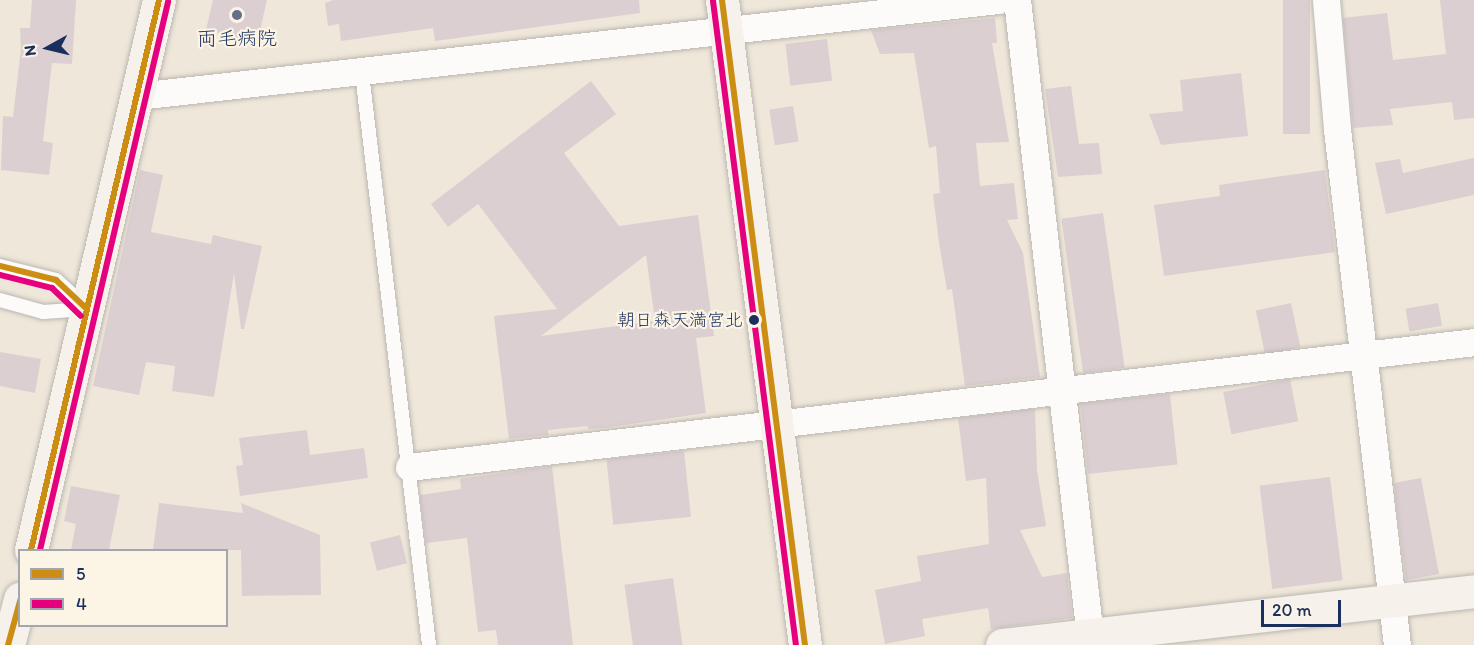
<!DOCTYPE html>
<meta charset="utf-8">
<style>
body{margin:0}
#map{position:relative;width:1474px;height:645px;overflow:hidden;background:#efe7d9;font-family:Itim,"Klee One",sans-serif}
div>[style]{position:absolute}
.building>*{inset:0;background:#dccfd1;transform-origin:0 0}
.roads{filter:drop-shadow(0 0 2px #bab7b2) drop-shadow(0 0 2px #bab7b2)}
.lane>*{height:14px;margin:-7px;padding:0 7px;transform-origin:7px;border-radius:7px;background:#fdfbf9}
.street>*{height:27px;margin:-13.5px;padding:0 13.5px;transform-origin:13.5px;border-radius:13.5px;background:#fdfbf9}
.secondary>*{height:33px;margin:-16.5px;padding:0 16.5px;transform-origin:16.5px;border-radius:16.5px;background:#f6f1eb}
.bus-1>*{height:6px;margin:-3px;padding:0 3px;transform-origin:3px;border-radius:3px;background:#cb8e13}
.bus-2>*{height:6px;margin:-3px;padding:0 3px;transform-origin:3px;border-radius:3px;background:#e5007d}
.dots>*{width:16px;height:16px;translate:-50% -50%;box-sizing:border-box;border:3px solid #fcf5e5;border-radius:50%}
span{translate:-50% -50%;white-space:nowrap;text-align:center;line-height:1.15;-webkit-text-stroke:4.5px #fcf5e5;paint-order:stroke}
.bus-label{font-size:18px;color:#1b2f5e}
.right{translate:-100% -50%;text-align:right}
.poi-label{font-size:20px;color:#1b2f5e}
.legend{position:absolute;left:18px;top:549px;width:210px;height:78px;box-sizing:border-box;background:#fcf5e5;border:2px solid #a2a6af;margin:0;padding:8px 10px;list-style:none;font-size:18px;color:#1b2f5e}
.legend li{display:flex;align-items:center;gap:12px;height:30px}
.legend b{width:30px;border:2px solid #a2a6af}
.north{position:absolute;left:18px;top:18px;width:60px;height:60px;-webkit-text-stroke:4px #fcf5e5;paint-order:stroke;rotate:262deg;font-size:16px;font-weight:700;line-height:24px;text-align:center;color:#1b2f5e}
.north::after{content:'';display:block;margin:auto;width:21px;height:27px;background:#1b2f5e;clip-path:polygon(50% 0,100% 100%,50% 72%,0 100%)}
.scale{position:absolute;left:1261px;top:600px;width:80px;height:27px;box-sizing:border-box;border:3px solid #1b2f5e;border-top:0;padding-left:8px;font-size:18px;line-height:21px;white-space:nowrap;color:#1b2f5e;-webkit-text-stroke:4px #fcf5e5;paint-order:stroke}
</style>
<div id="map">
<div class="building">
<div style="clip-path:polygon(32px 0,76px 0,72px 64px,52px 63px,43px 141px,53px 143px,49px 175px,1px 170px,3px 116px,13px 117px,21px 49px,20px 28px,30px 28px)"></div>
<div style="clip-path:polygon(213px 0,267px 0,257px 43px,206px 30px)"></div>
<div style="clip-path:polygon(333px 0,639px 0,640px 13px,435px 41px,433px 28px,341px 41px,339px 24px,328px 26px,325px 3px)"></div>
<div style="left:1283px;top:0;width:27px;height:134px"></div>
<div style="clip-path:polygon(1440px 0,1474px 0,1474px 118px,1454px 120px,1452px 102px,1390px 109px,1393px 125px,1353px 128px,1343px 18px,1387px 13px,1393px 60px,1446px 54px)"></div>
<div style="clip-path:polygon(995px 18px,997px 43px,992px 43px,1009px 142px,976px 143px,980px 186px,1014px 183px,1018px 219px,1007px 220px,1023px 253px,1040px 377px,965px 386px,952px 289px,947px 290px,939px 243px,933px 194px,940px 193px,936px 146px,929px 148px,914px 53px,880px 54px,871px 30px)"></div>
<div style="left:827px;top:39px;width:42px;height:42px;rotate:83deg"></div>
<div style="clip-path:polygon(1241px 73px,1248px 136px,1161px 145px,1149px 114px,1183px 111px,1180px 80px)"></div>
<div style="clip-path:polygon(evenodd,591px 81px,616px 114px,564px 153px,619px 226px,698px 215px,714px 336px,696px 338px,706px 413px,604px 428px,588px 429px,588px 426px,548px 430px,548px 435px,509px 439px,494px 316px,557px 309px,478px 204px,448px 227px,431px 204px,591px 81px,646px 255px,655px 321px,541px 336px,564px 318px,646px 255px)"></div>
<div style="clip-path:polygon(1071px 86px,1079px 144px,1099px 143px,1102px 174px,1058px 177px,1045px 89px)"></div>
<div style="left:793px;top:106px;width:36px;height:24px;rotate:81deg"></div>
<div style="clip-path:polygon(1474px 158px,1474px 195px,1386px 214px,1375px 163px,1400px 159px,1403px 173px)"></div>
<div style="clip-path:polygon(140px 170px,163px 175px,151px 232px,211px 244px,213px 235px,262px 246px,244px 329px,241px 329px,234px 273px,214px 397px,172px 391px,175px 366px,146px 362px,139px 395px,93px 386px)"></div>
<div style="clip-path:polygon(1325px 170px,1335px 252px,1164px 276px,1154px 205px,1220px 196px,1219px 185px)"></div>
<div style="left:1103px;top:213px;width:156px;height:42px;rotate:82deg"></div>
<div style="left:1291px;top:303px;width:45px;height:36px;rotate:78deg"></div>
<div style="left:1438px;top:303px;width:23px;height:33px;rotate:80deg"></div>
<div style="clip-path:polygon(0 352px,41px 359px,35px 393px,0 386px)"></div>
<div style="left:1290px;top:379px;width:43px;height:68px;rotate:79deg"></div>
<div style="left:1170px;top:394px;width:71px;height:90px;rotate:84deg"></div>
<div style="clip-path:polygon(1035px 409px,1037px 470px,1046px 526px,1020px 530px,1042px 577px,1067px 573px,1072px 618px,991px 629px,988px 608px,922px 619px,925px 636px,885px 644px,875px 590px,921px 581px,917px 556px,989px 544px,986px 478px,966px 481px,958px 418px)"></div>
<div style="clip-path:polygon(307px 430px,310px 455px,364px 448px,368px 478px,240px 496px,236px 466px,243px 465px,239px 438px)"></div>
<div style="left:684px;top:451px;width:66px;height:78px;rotate:84deg"></div>
<div style="clip-path:polygon(552px 466px,573px 645px,498px 645px,496px 630px,478px 632px,467px 538px,426px 543px,420px 495px,461px 489px,460px 479px)"></div>
<div style="left:1330px;top:477px;width:104px;height:71px;rotate:83deg"></div>
<div style="clip-path:polygon(1421px 478px,1439px 574px,1406px 580px,1394px 483px)"></div>
<div style="clip-path:polygon(71px 486px,120px 495px,109px 550px,71px 550px,76px 524px,64px 521px)"></div>
<div style="clip-path:polygon(159px 503px,243px 513px,241px 503px,320px 535px,321px 595px,242px 596px,241px 550px,153px 550px)"></div>
<div style="left:400px;top:535px;width:29px;height:31px;rotate:76deg"></div>
<div style="left:673px;top:578px;width:68px;height:49px;rotate:82deg"></div>
</div>
<div class="roads">
<div class="lane">
<div style="left:362px;top:73px;width:576px;rotate:83.32deg"></div>
<div style="left:0;top:266px;width:58px;rotate:14deg"></div>
<div style="left:56px;top:280px;width:40px;rotate:42deg"></div>
<div style="left:0;top:300px;width:45px;rotate:15.6deg"></div>
<div style="left:43px;top:312px;width:44px;rotate:-3.9deg"></div>
</div>
<div class="street">
<div style="left:1017px;top:0;width:649px;rotate:83.46deg"></div>
<div style="left:1326px;top:0;width:129px;rotate:85.1deg"></div>
<div style="left:1337px;top:129px;width:519px;rotate:83.37deg"></div>
<div style="left:137px;top:96px;width:866px;rotate:-6.36deg"></div>
<div style="left:409px;top:467px;width:1072px;rotate:-6.69deg"></div>
</div>
<div class="secondary">
<div style="left:722px;top:0;width:650px;rotate:82.67deg"></div>
<div style="left:31px;top:550px;width:565px;rotate:-76.9deg"></div>
<div style="left:8px;top:645px;width:48px;rotate:-75.4deg"></div>
<div style="left:1002px;top:645px;width:475px;rotate:-6.5deg"></div>
</div>
</div>
<div class="bus-1">
<div style="left:722px;top:0;width:650px;rotate:82.67deg"></div>
<div style="left:0;top:266px;width:58px;rotate:14deg"></div>
<div style="left:56px;top:280px;width:42px;rotate:43.1deg"></div>
<div style="left:31px;top:550px;width:565px;rotate:-76.9deg"></div>
<div style="left:8px;top:645px;width:46px;rotate:-74.7deg"></div>
</div>
<div class="bus-2">
<div style="left:713px;top:1px;width:649px;rotate:82.66deg"></div>
<div style="left:0;top:275px;width:54px;rotate:14deg"></div>
<div style="left:52px;top:288px;width:40px;rotate:44deg"></div>
<div style="left:40px;top:550px;width:563px;rotate:-76.85deg"></div>
</div>
<div class="dots">
<div style="left:237px;top:15px;background:#656f89"></div>
<div style="left:754px;top:320px;background:#1b2f5e"></div>
</div>
<div class="bus-label">
<span class="right" style="left:743px;top:320px">朝日森天満宮北</span>
</div>
<div class="poi-label">
<span style="left:237px;top:38px">両毛病院</span>
</div>
<ul class="legend">
<li><b style="height:8px;background:#cb8e13"></b>5</li>
<li><b style="height:8px;background:#e5007d"></b>4</li>
</ul>
<div class="north">N</div>
<div class="scale">20 m</div>
</div>
